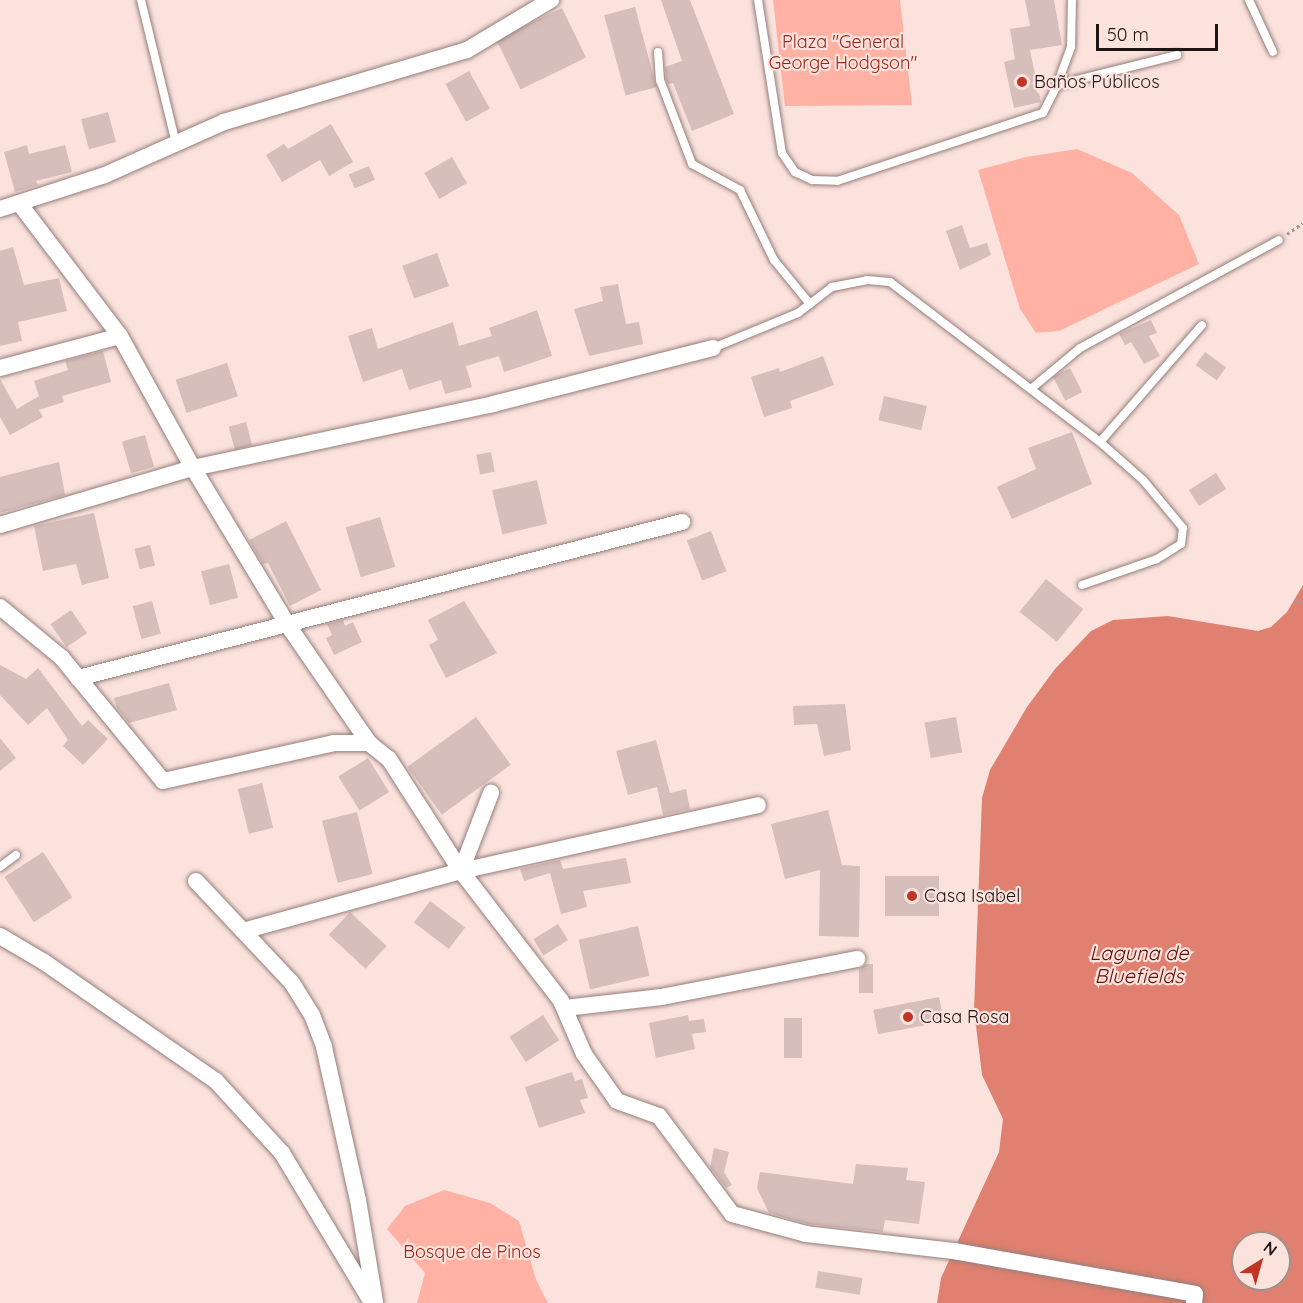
<!DOCTYPE html>
<meta charset="utf-8">
<style>
body{margin:0}
#map{position:relative;width:1303px;height:1303px;overflow:hidden;background:#fbe2dd;font-family:Quicksand,sans-serif}
div>[style]{position:absolute}
.green>*{inset:0;background:#ffb2a3}
.water>*{inset:0;background:#df8070}
.building>*{inset:0;background:#d6beba;transform-origin:0 0}
.path>*{height:3px;margin-top:-1.5px;transform-origin:0;background:repeating-linear-gradient(90deg,#ab9894 0 3px,transparent 0 6px)}
.roads{filter:drop-shadow(0 0 2px #947e7a) drop-shadow(0 0 2px #947e7a)}
.service>*{height:8px;margin:-4px;padding:0 4px;transform-origin:4px;border-radius:4px;background:#fff}
.minor>*{height:16px;margin:-8px;padding:0 8px;transform-origin:8px;border-radius:8px;background:#fff}
.dots>*{width:16px;height:16px;translate:-50% -50%;box-sizing:border-box;border:3px solid #fbe2dd;border-radius:50%}
span{translate:-50% -50%;white-space:nowrap;text-align:center;line-height:1.15;-webkit-text-stroke:4.5px #fbe2dd;paint-order:stroke}
.park-label{font-size:18px;color:#972718}
.poi-label{font-size:18px;color:#1d1513}
.left{translate:0 -50%;text-align:left}
.water-label{font-size:20px;color:#640d04;font-style:italic}
.north{position:absolute;left:1231px;top:1231px;width:60px;height:60px;box-sizing:border-box;background:#fbe2dd;border:2px solid #a2908c;border-radius:50%;rotate:37deg;font-size:16px;font-weight:700;line-height:24px;text-align:center;color:#1d1513}
.north::after{content:'';display:block;margin:auto;width:21px;height:27px;background:#c13523;clip-path:polygon(50% 0,100% 100%,50% 72%,0 100%)}
.scale{position:absolute;left:1096px;top:24px;width:122px;height:27px;box-sizing:border-box;border:3px solid #1d1513;border-top:0;padding-left:8px;font-size:18px;line-height:21px;white-space:nowrap;color:#1d1513;-webkit-text-stroke:4px #fbe2dd;paint-order:stroke}
</style>
<div id="map">
<div class="green">
<div style="clip-path:polygon(773px 0,900px 0,912px 105px,785px 106px)"></div>
<div style="clip-path:polygon(1077px 149px,1132px 173px,1179px 215px,1199px 264px,1059px 331px,1036px 333px,1020px 309px,978px 170px,1026px 157px)"></div>
<div style="clip-path:polygon(444px 1190px,490px 1203px,519px 1221px,536px 1280px,548px 1303px,417px 1303px,425px 1273px,387px 1229px,405px 1206px)"></div>
</div>
<div class="water">
<div style="clip-path:polygon(evenodd,1303px 585px,1303px 1303px,937px 1303px,941px 1278px,999px 1152px,1003px 1119px,982px 1075px,974px 1010px,982px 798px,990px 770px,1027px 707px,1055px 669px,1091px 631px,1113px 620px,1168px 616px,1258px 631px,1271px 627px,1287px 612px,1303px 585px,1243px 1243px,1279px 1243px,1279px 1279px,1243px 1279px,1243px 1243px)"></div>
</div>
<div class="building">
<div style="clip-path:polygon(661px 0,690px 0,734px 114px,692px 131px,673px 83px,668px 84px,666px 79px,665px 67px,682px 61px)"></div>
<div style="clip-path:polygon(1025px 0,1054px 0,1062px 45px,1030px 50px,1041px 102px,1014px 108px,1004px 62px,1015px 59px,1010px 29px,1030px 26px)"></div>
<div style="left:635px;top:7px;width:83px;height:32px;rotate:75deg"></div>
<div style="left:562px;top:8px;width:55px;height:73px;rotate:64deg"></div>
<div style="left:469px;top:71px;width:43px;height:27px;rotate:61deg"></div>
<div style="left:108px;top:112px;width:31px;height:28px;rotate:75deg"></div>
<div style="clip-path:polygon(331px 124px,353px 162px,329px 176px,320px 160px,282px 182px,266px 155px,284px 144px,288px 149px)"></div>
<div style="clip-path:polygon(27px 145px,29px 154px,65px 145px,72px 172px,36px 181px,38px 185px,15px 192px,4px 152px)"></div>
<div style="left:452px;top:157px;width:30px;height:32px;rotate:60deg"></div>
<div style="left:369px;top:166px;width:15px;height:22px;rotate:67deg"></div>
<div style="clip-path:polygon(962px 225px,970px 248px,987px 243px,991px 255px,960px 270px,946px 231px)"></div>
<div style="clip-path:polygon(13px 247px,24px 285px,59px 278px,67px 311px,18px 322px,22px 341px,0 346px,0 251px)"></div>
<div style="left:437px;top:253px;width:35px;height:37px;rotate:70deg"></div>
<div style="clip-path:polygon(618px 284px,626px 324px,639px 322px,643px 344px,589px 356px,574px 309px,603px 301px,600px 287px)"></div>
<div style="clip-path:polygon(537px 310px,552px 356px,504px 372px,499px 356px,466px 366px,472px 387px,445px 394px,441px 380px,409px 390px,402px 369px,363px 382px,348px 336px,372px 328px,378px 349px,453px 322px,459px 346px,492px 336px,489px 328px)"></div>
<div style="clip-path:polygon(1151px 320px,1157px 333px,1149px 336px,1160px 356px,1144px 364px,1131px 342px,1125px 345px,1119px 334px)"></div>
<div style="clip-path:polygon(103px 351px,111px 382px,62px 396px,64px 402px,39px 410px,43px 417px,10px 435px,0 417px,0 379px,17px 409px,39px 396px,34px 381px,68px 370px,65px 361px)"></div>
<div style="left:1205px;top:352px;width:26px;height:16px;rotate:36deg"></div>
<div style="clip-path:polygon(823px 356px,834px 385px,790px 401px,792px 408px,764px 417px,751px 377px,779px 368px,780px 372px)"></div>
<div style="left:227px;top:363px;width:35px;height:54px;rotate:72deg"></div>
<div style="left:1070px;top:368px;width:27px;height:19px;rotate:63deg"></div>
<div style="left:884px;top:396px;width:44px;height:25px;rotate:13deg"></div>
<div style="left:246px;top:422px;width:24px;height:18px;rotate:75deg"></div>
<div style="clip-path:polygon(1072px 432px,1092px 484px,1012px 519px,997px 487px,1036px 469px,1028px 448px)"></div>
<div style="left:145px;top:435px;width:33px;height:24px;rotate:74deg"></div>
<div style="left:491px;top:452px;width:20px;height:15px;rotate:79deg"></div>
<div style="clip-path:polygon(59px 462px,65px 495px,0 513px,0 477px)"></div>
<div style="left:1216px;top:473px;width:19px;height:32px;rotate:58deg"></div>
<div style="left:537px;top:480px;width:45px;height:46px;rotate:77deg"></div>
<div style="clip-path:polygon(94px 513px,109px 578px,82px 585px,76px 564px,43px 571px,34px 526px)"></div>
<div style="left:380px;top:517px;width:52px;height:36px;rotate:73deg"></div>
<div style="clip-path:polygon(286px 521px,321px 590px,290px 606px,268px 563px,263px 564px,249px 540px)"></div>
<div style="left:711px;top:531px;width:43px;height:26px;rotate:69deg"></div>
<div style="left:150px;top:545px;width:21px;height:16px;rotate:76deg"></div>
<div style="left:229px;top:564px;width:35px;height:29px;rotate:75deg"></div>
<div style="left:1046px;top:579px;width:48px;height:42px;rotate:39deg"></div>
<div style="left:152px;top:601px;width:34px;height:20px;rotate:75deg"></div>
<div style="clip-path:polygon(464px 601px,497px 653px,446px 678px,429px 645px,438px 640px,428px 620px)"></div>
<div style="left:71px;top:610px;width:28px;height:25px;rotate:55deg"></div>
<div style="clip-path:polygon(343px 620px,345px 626px,353px 622px,362px 642px,334px 655px,326px 638px,332px 635px,327px 624px)"></div>
<div style="clip-path:polygon(0 665px,26px 679px,38px 668px,82px 726px,88px 720px,108px 739px,83px 765px,63px 746px,68px 740px,47px 708px,28px 725px,0 695px)"></div>
<div style="clip-path:polygon(169px 683px,177px 710px,129px 723px,117px 708px,114px 698px)"></div>
<div style="clip-path:polygon(845px 704px,851px 750px,824px 756px,817px 724px,794px 725px,793px 706px)"></div>
<div style="left:476px;top:717px;width:59px;height:85px;rotate:54deg"></div>
<div style="left:956px;top:717px;width:36px;height:32px;rotate:80deg"></div>
<div style="clip-path:polygon(0 738px,16px 758px,0 771px)"></div>
<div style="clip-path:polygon(656px 740px,670px 793px,686px 789px,690px 809px,663px 815px,657px 787px,628px 795px,616px 751px)"></div>
<div style="left:368px;top:758px;width:40px;height:35px;rotate:58deg"></div>
<div style="left:262px;top:783px;width:46px;height:25px;rotate:76deg"></div>
<div style="clip-path:polygon(828px 810px,842px 865px,860px 866px,859px 937px,819px 936px,820px 870px,785px 879px,771px 824px)"></div>
<div style="left:357px;top:812px;width:64px;height:36px;rotate:76deg"></div>
<div style="left:43px;top:852px;width:54px;height:46px;rotate:57deg"></div>
<div style="clip-path:polygon(626px 858px,631px 883px,583px 891px,587px 907px,561px 914px,550px 873px,524px 881px,520px 869px,560px 860px,563px 869px)"></div>
<div style="left:885px;top:876px;width:54px;height:40px"></div>
<div style="left:430px;top:901px;width:44px;height:27px;rotate:37deg"></div>
<div style="left:350px;top:912px;width:50px;height:31px;rotate:43deg"></div>
<div style="left:558px;top:924px;width:19px;height:29px;rotate:58deg"></div>
<div style="left:638px;top:926px;width:51px;height:61px;rotate:77deg"></div>
<div style="clip-path:polygon(866px 964px,873px 964px,873px 993px,859px 993px,859px 969px)"></div>
<div style="left:939px;top:997px;width:25px;height:67px;rotate:79deg"></div>
<div style="left:543px;top:1015px;width:30px;height:40px;rotate:57deg"></div>
<div style="clip-path:polygon(688px 1015px,689px 1021px,704px 1019px,706px 1032px,692px 1034px,695px 1049px,656px 1058px,649px 1023px)"></div>
<div style="left:784px;top:1018px;width:18px;height:40px"></div>
<div style="clip-path:polygon(572px 1072px,575px 1081px,582px 1079px,588px 1098px,580px 1100px,585px 1113px,539px 1128px,525px 1087px)"></div>
<div style="clip-path:polygon(714px 1148px,729px 1152px,724px 1172px,732px 1185px,726px 1188px,710px 1167px)"></div>
<div style="clip-path:polygon(856px 1164px,908px 1168px,906px 1180px,925px 1182px,919px 1224px,885px 1220px,883px 1232px,808px 1224px,769px 1213px,757px 1188px,760px 1172px,853px 1184px)"></div>
<div style="left:818px;top:1271px;width:45px;height:17px;rotate:9deg"></div>
</div>
<div class="path">
<div style="left:1287px;top:234px;width:19px;rotate:-35deg"></div>
<div style="left:1294px;top:600px;width:9px;rotate:18deg"></div>
</div>
<div class="roads">
<div class="service">
<div style="left:141px;top:0;width:148px;rotate:76.3deg"></div>
<div style="left:758px;top:0;width:155px;rotate:81.1deg"></div>
<div style="left:782px;top:153px;width:23px;rotate:56deg"></div>
<div style="left:795px;top:172px;width:19px;rotate:25deg"></div>
<div style="left:812px;top:180px;width:25px;rotate:2deg"></div>
<div style="left:837px;top:181px;width:217px;rotate:-18.3deg"></div>
<div style="left:1043px;top:113px;width:31px;rotate:-63deg"></div>
<div style="left:1072px;top:0;width:47px;rotate:91.2deg"></div>
<div style="left:1071px;top:47px;width:40px;rotate:110.2deg"></div>
<div style="left:1057px;top:85px;width:124px;rotate:-14deg"></div>
<div style="left:1249px;top:0;width:57px;rotate:65.2deg"></div>
<div style="left:658px;top:52px;width:28px;rotate:86deg"></div>
<div style="left:660px;top:80px;width:90px;rotate:69.1deg"></div>
<div style="left:692px;top:164px;width:55px;rotate:28.4deg"></div>
<div style="left:740px;top:190px;width:78px;rotate:64.1deg"></div>
<div style="left:774px;top:260px;width:57px;rotate:50.7deg"></div>
<div style="left:713px;top:348px;width:92px;rotate:-22.4deg"></div>
<div style="left:798px;top:313px;width:43px;rotate:-37.4deg"></div>
<div style="left:832px;top:287px;width:36px;rotate:-11deg"></div>
<div style="left:867px;top:280px;width:23px;rotate:5deg"></div>
<div style="left:890px;top:282px;width:264px;rotate:37.3deg"></div>
<div style="left:1032px;top:388px;width:62px;rotate:-39.8deg"></div>
<div style="left:1080px;top:348px;width:226px;rotate:-28.5deg"></div>
<div style="left:1082px;top:585px;width:79px;rotate:-19.1deg"></div>
<div style="left:1157px;top:559px;width:28px;rotate:-32deg"></div>
<div style="left:1181px;top:544px;width:16px;rotate:-83deg"></div>
<div style="left:1183px;top:528px;width:62px;rotate:-129.8deg"></div>
<div style="left:1143px;top:480px;width:57px;rotate:-138.5deg"></div>
<div style="left:1100px;top:442px;width:155px;rotate:-48.9deg"></div>
<div style="left:0;top:867px;width:20px;rotate:-37deg"></div>
</div>
<div class="minor">
<div style="left:19px;top:203px;width:167px;rotate:52.8deg"></div>
<div style="left:0;top:209px;width:110px;rotate:-17.9deg"></div>
<div style="left:105px;top:175px;width:130px;rotate:-24deg"></div>
<div style="left:224px;top:122px;width:253px;rotate:-16.5deg"></div>
<div style="left:467px;top:50px;width:98px;rotate:-30.8deg"></div>
<div style="left:0;top:368px;width:124px;rotate:-14.9deg"></div>
<div style="left:120px;top:336px;width:151px;rotate:61.1deg"></div>
<div style="left:193px;top:468px;width:182px;rotate:58.9deg"></div>
<div style="left:287px;top:624px;width:145px;rotate:55.4deg"></div>
<div style="left:0;top:525px;width:201px;rotate:-16.5deg"></div>
<div style="left:193px;top:468px;width:307px;rotate:-12deg"></div>
<div style="left:493px;top:404px;width:227px;rotate:-14.3deg"></div>
<div style="left:0;top:607px;width:80px;rotate:39.4deg"></div>
<div style="left:62px;top:658px;width:159px;rotate:50.6deg"></div>
<div style="left:163px;top:781px;width:175px;rotate:-12.5deg"></div>
<div style="left:334px;top:743px;width:35px"></div>
<div style="left:369px;top:743px;width:26px;rotate:39deg"></div>
<div style="left:389px;top:759px;width:133px;rotate:57.3deg"></div>
<div style="left:461px;top:871px;width:164px;rotate:52.4deg"></div>
<div style="left:561px;top:1001px;width:58px;rotate:66.5deg"></div>
<div style="left:584px;top:1054px;width:57px;rotate:54.9deg"></div>
<div style="left:617px;top:1101px;width:45px;rotate:19.7deg"></div>
<div style="left:659px;top:1116px;width:122px;rotate:53.3deg"></div>
<div style="left:732px;top:1214px;width:77px;rotate:15.1deg"></div>
<div style="left:806px;top:1234px;width:149px;rotate:6.6deg"></div>
<div style="left:954px;top:1251px;width:245px;rotate:10.1deg"></div>
<div style="left:1195px;top:1294px;width:9px;rotate:96deg"></div>
<div style="left:78px;top:678px;width:624px;rotate:-14.48deg"></div>
<div style="left:461px;top:871px;width:84px;rotate:-69deg"></div>
<div style="left:196px;top:881px;width:140px;rotate:46.7deg"></div>
<div style="left:292px;top:983px;width:38px;rotate:58deg"></div>
<div style="left:312px;top:1015px;width:34px;rotate:69deg"></div>
<div style="left:324px;top:1047px;width:157px;rotate:77.5deg"></div>
<div style="left:358px;top:1200px;width:103px;rotate:80.5deg"></div>
<div style="left:243px;top:931px;width:226px;rotate:-15.4deg"></div>
<div style="left:461px;top:871px;width:304px;rotate:-12.5deg"></div>
<div style="left:0;top:936px;width:51px;rotate:30.6deg"></div>
<div style="left:44px;top:962px;width:209px;rotate:34.7deg"></div>
<div style="left:216px;top:1081px;width:98px;rotate:47.5deg"></div>
<div style="left:282px;top:1153px;width:175px;rotate:59deg"></div>
<div style="left:565px;top:1008px;width:97px;rotate:-6.5deg"></div>
<div style="left:661px;top:997px;width:200px;rotate:-11deg"></div>
</div>
</div>
<div class="dots">
<div style="left:1022px;top:82px;background:#c13523"></div>
<div style="left:912px;top:896px;background:#c13523"></div>
<div style="left:908px;top:1017px;background:#c13523"></div>
</div>
<div class="park-label">
<span style="left:843px;top:53px">Plaza "General<br>George Hodgson"</span>
<span style="left:472px;top:1252px">Bosque de Pinos</span>
</div>
<div class="poi-label">
<span class="left" style="left:1034px;top:82px">Baños Públicos</span>
<span class="left" style="left:924px;top:896px">Casa Isabel</span>
<span class="left" style="left:920px;top:1017px">Casa Rosa</span>
</div>
<div class="water-label">
<span style="left:1139px;top:964px">Laguna de<br>Bluefields</span>
</div>
<div class="north">N</div>
<div class="scale">50 m</div>
</div>
